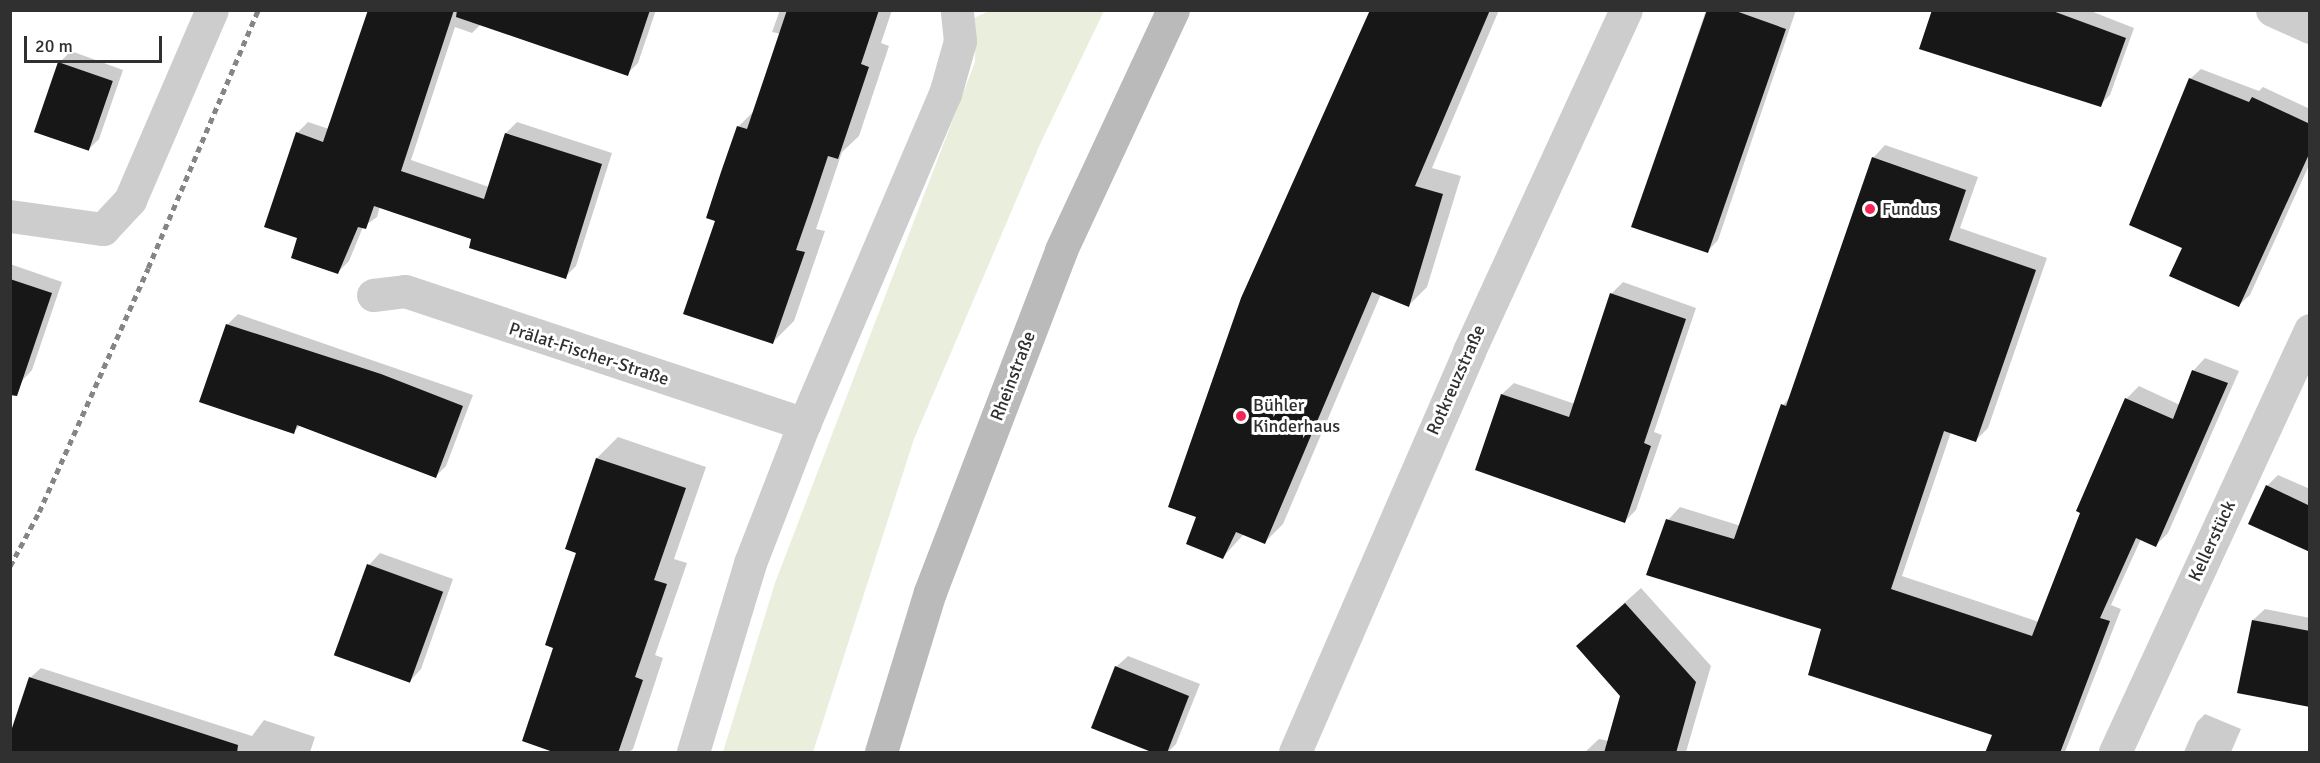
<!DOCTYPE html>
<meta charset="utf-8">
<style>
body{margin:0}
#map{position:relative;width:2320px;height:763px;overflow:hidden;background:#fff;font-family:Signika,sans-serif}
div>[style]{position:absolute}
.green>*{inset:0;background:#e9eedd}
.shadow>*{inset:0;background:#0003}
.building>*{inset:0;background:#171717;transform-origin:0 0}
.street>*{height:33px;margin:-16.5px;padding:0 16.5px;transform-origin:16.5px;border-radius:16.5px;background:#cdcdcd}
.secondary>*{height:33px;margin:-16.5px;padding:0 16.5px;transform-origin:16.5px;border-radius:16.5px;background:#bababa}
.rail>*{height:4.5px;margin-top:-2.25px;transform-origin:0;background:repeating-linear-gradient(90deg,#858585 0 6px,transparent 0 10.5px)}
.dots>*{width:16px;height:16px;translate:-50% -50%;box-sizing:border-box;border:3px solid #fff;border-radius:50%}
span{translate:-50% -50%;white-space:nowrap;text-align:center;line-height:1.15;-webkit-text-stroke:6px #fff;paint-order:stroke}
.poi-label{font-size:18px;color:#303030}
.left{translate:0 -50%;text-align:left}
.street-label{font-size:18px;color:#303030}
.frame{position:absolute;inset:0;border:12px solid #303030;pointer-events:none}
.scale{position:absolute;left:24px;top:36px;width:138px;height:27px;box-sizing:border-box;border:3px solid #303030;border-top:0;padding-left:8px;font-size:18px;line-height:21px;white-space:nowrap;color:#303030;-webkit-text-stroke:4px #fff;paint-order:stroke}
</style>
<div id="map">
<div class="green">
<div style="clip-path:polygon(989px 11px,1104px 11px,1041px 142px,914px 439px,813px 752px,723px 752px,775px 583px,975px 62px,974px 18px)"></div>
</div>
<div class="shadow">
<div style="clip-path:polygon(369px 10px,656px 10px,638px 63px,627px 74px,481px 24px,472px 33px,455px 27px,411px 160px,489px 187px,506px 133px,517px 122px,612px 153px,576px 266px,565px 277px,473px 238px,380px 206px,377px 217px,363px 227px,349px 261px,338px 272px,299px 237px,297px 133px,308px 122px,329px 129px)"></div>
<div style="clip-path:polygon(780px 10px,892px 10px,881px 43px,889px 46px,859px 136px,842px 152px,816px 229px,825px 231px,794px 321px,773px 342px,717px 220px,708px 217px,739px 126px,755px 110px,781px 34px,772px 32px)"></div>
<div style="clip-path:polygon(1371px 10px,1499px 10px,1432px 168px,1461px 176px,1427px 287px,1409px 305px,1381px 294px,1283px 524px,1265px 542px,1244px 534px,1223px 557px)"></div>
<div style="clip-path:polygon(1706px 10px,1796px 10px,1718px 240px,1707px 252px,1633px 226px)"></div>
<div style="clip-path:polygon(1934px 10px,2088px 10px,2134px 28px,2110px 95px,2100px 105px,1921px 48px)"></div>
<div style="clip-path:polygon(71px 51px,123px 70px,99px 139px,88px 150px,35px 132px,60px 62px)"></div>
<div style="clip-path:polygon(2201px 69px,2259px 91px,2263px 87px,2310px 109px,2310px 163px,2250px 295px,2239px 305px,2184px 247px,2190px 79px)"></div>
<div style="clip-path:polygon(1885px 145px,1978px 177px,1960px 228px,2047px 258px,1988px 428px,1976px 440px,1951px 432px,1902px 576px,2039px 622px,2082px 513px,2078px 511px,2127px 398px,2139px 386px,2180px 405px,2193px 371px,2205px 358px,2239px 371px,2168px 533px,2156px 545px,2141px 539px,2111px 605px,2121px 609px,2065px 752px,1987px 752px,1994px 734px,1823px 628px,1668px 520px,1680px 507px,1741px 526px,1783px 405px,1790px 397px,1873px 158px)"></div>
<div style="clip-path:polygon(10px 264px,62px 282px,32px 370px,21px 382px,10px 378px)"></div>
<div style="clip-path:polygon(1623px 282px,1696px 308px,1654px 432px,1662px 435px,1636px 510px,1625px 521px,1476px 469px,1502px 394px,1514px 383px,1575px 404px,1611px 294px)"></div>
<div style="clip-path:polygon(238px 314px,473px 395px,446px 466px,435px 477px,301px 425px,293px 432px,227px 325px)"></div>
<div style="clip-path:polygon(618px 437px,706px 467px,674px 559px,687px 563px,655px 655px,663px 658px,633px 749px,629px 752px,560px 752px,555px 647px,578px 552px,567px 548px,597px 458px)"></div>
<div style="clip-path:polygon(2278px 475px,2310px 489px,2310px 549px,2267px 486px)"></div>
<div style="clip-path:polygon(380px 553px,453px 579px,421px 669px,410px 681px,369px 565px)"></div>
<div style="clip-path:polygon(1641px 588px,1711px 666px,1686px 752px,1585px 752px,1599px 739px,1609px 741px,1621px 695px,1593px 631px)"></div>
<div style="clip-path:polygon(2265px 609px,2310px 618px,2310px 706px,2253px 620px)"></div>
<div style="clip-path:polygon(1128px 656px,1200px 684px,1176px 744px,1168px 752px,1158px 752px,1116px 667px)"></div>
<div style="clip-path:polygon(41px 668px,252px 736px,264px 720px,315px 737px,310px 752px,10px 752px,30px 678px)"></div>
<div style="clip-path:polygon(2205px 714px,2241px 729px,2231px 752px,2184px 752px,2197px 722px)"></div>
</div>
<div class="building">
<div style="clip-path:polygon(368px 10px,454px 10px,401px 171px,484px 199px,505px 133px,602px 164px,566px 279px,469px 248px,471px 239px,374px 206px,366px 229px,358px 227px,338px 274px,291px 258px,297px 238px,264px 227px,296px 132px,323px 142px)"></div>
<div style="clip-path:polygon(457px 10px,650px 10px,628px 76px,456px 17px)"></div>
<div style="clip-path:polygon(787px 10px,879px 10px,861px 64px,869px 67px,838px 159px,828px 156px,812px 204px,796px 250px,805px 252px,773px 344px,683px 314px,715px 221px,706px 218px,721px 172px,737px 126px,747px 129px)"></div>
<div style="clip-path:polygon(1370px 10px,1490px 10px,1415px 186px,1443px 194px,1409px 307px,1372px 292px,1265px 544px,1236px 532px,1223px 559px,1186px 544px,1196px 517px,1168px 507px,1241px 298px)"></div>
<div style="clip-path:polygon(1707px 10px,1733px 10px,1786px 29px,1708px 253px,1631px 227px)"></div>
<div style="clip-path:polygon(1932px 10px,2050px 10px,2126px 38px,2101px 107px,1919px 49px)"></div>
<div style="left:58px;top:62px;width:58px;height:74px;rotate:19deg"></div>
<div style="clip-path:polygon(2189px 78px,2249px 102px,2252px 97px,2310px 124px,2310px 152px,2239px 307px,2169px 276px,2182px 248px,2129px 225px)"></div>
<div style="clip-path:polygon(1872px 157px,1966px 190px,1949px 240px,2036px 270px,1976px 442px,1944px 431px,1891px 589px,2032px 636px,2080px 513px,2076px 511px,2125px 398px,2173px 419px,2192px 370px,2228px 383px,2156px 547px,2136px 538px,2100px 618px,2110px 621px,2060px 753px,1985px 753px,1992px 735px,1808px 675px,1821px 629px,1646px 575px,1666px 519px,1734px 539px,1781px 404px,1786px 406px)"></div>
<div style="clip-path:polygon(10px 279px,52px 293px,17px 396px,10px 395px)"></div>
<div style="clip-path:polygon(1610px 293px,1686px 319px,1644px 443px,1651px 446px,1625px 523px,1475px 470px,1501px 394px,1569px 417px)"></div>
<div style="clip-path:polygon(226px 324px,381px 374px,463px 406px,436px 478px,297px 425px,294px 434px,199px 402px)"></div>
<div style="clip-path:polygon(596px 458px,686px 488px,654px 580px,667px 584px,635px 677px,643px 680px,618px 753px,556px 753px,522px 741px,553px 648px,545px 645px,576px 553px,565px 549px)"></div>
<div style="clip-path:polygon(2266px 485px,2310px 506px,2310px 552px,2248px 524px)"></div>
<div style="left:367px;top:564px;width:81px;height:97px;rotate:20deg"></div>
<div style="clip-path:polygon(1625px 603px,1696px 682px,1676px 753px,1604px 753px,1620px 696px,1576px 646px)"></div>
<div style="clip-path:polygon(2252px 620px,2310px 631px,2310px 707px,2237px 693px)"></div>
<div style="clip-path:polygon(1115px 666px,1189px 696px,1167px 753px,1154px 753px,1091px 728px)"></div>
<div style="clip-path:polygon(29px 677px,238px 745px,237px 753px,10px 753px,10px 734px)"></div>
</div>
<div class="street">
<div style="left:2272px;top:10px;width:42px;rotate:24.1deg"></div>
<div style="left:10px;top:216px;width:94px;rotate:8deg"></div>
<div style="left:103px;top:229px;width:40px;rotate:-47deg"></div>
<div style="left:130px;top:200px;width:207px;rotate:-66.7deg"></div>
<div style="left:373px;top:295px;width:32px;rotate:-7deg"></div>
<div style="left:405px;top:291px;width:421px;rotate:18.4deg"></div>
<div style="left:693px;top:752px;width:197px;rotate:-73.2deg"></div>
<div style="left:750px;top:563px;width:149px;rotate:-68.8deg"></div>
<div style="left:804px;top:424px;width:359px;rotate:-66.9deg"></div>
<div style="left:945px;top:94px;width:55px;rotate:-74.2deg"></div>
<div style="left:960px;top:41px;width:31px;rotate:-96deg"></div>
<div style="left:1295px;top:752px;width:437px;rotate:-66.5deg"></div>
<div style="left:1469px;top:351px;width:375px;rotate:-65.3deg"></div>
<div style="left:2115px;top:752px;width:465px;rotate:-65.2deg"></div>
</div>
<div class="secondary">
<div style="left:881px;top:752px;width:167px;rotate:-73deg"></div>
<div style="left:930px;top:592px;width:366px;rotate:-69deg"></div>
<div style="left:1061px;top:250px;width:265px;rotate:-65deg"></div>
</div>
<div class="rail">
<div style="left:10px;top:566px;width:61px;rotate:-61.8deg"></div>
<div style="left:39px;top:512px;width:267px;rotate:-65.9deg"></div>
<div style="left:148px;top:268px;width:280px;rotate:-66.9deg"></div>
</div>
<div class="dots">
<div style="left:1870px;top:209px;background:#f52558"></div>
<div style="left:1241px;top:416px;background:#f52558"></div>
</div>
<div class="poi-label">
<span class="left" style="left:1882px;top:209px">Fundus</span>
<span class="left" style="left:1253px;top:416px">Bühler<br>Kinderhaus</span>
</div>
<div class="street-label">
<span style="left:589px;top:354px;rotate:18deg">Prälat-Fischer-Straße</span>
<span style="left:1013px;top:376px;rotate:-69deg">Rheinstraße</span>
<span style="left:1456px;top:380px;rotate:-66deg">Rotkreuzstraße</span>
<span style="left:2212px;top:541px;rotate:-65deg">Kellerstück</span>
</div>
<div class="frame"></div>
<div class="scale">20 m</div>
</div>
